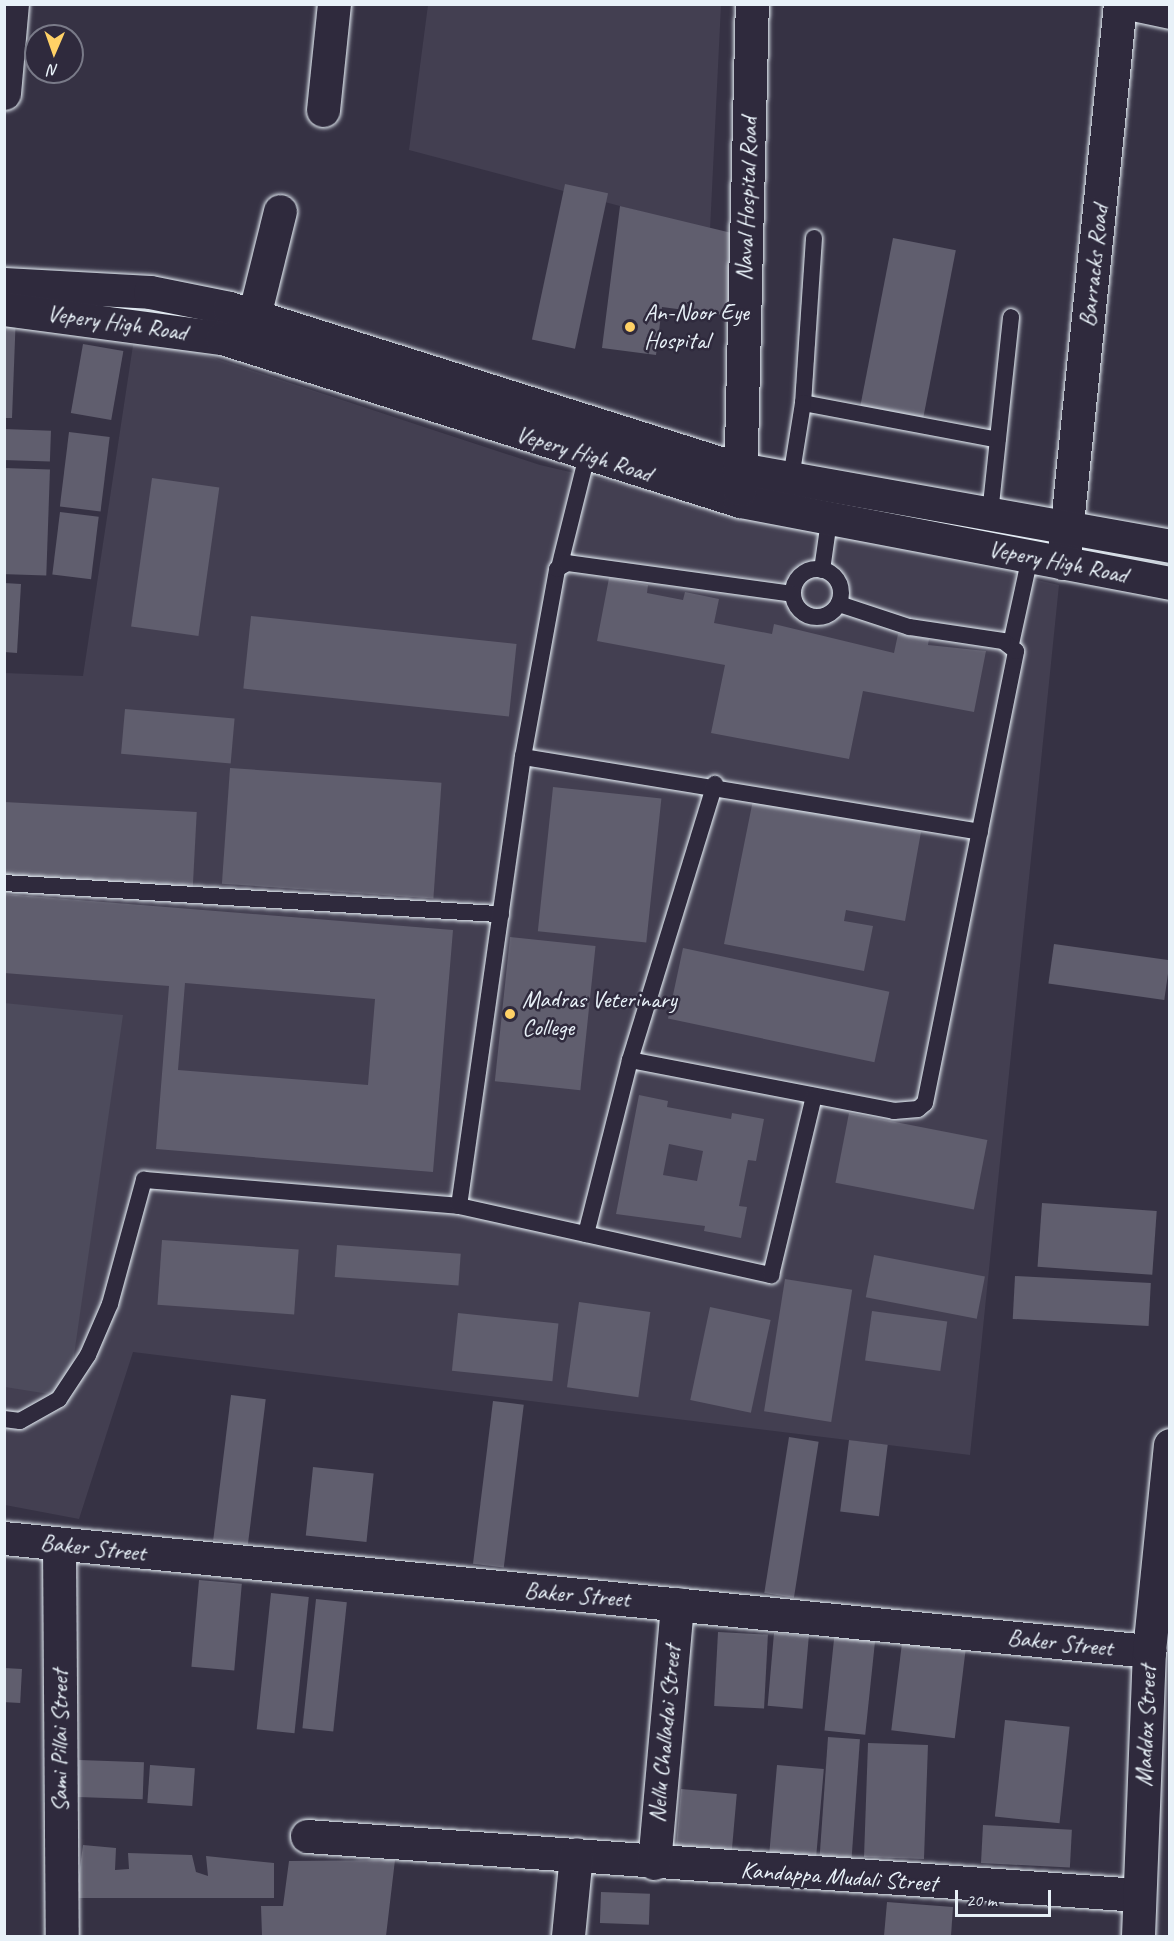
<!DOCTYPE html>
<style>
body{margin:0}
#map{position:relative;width:1174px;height:1941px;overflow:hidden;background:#363244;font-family:Caveat,sans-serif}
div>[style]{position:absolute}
.built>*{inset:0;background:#433f51}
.green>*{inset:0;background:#4d4b5c}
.building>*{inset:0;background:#605e6e;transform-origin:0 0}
.roads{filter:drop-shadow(0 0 2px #e8f1f8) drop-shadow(0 0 2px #e8f1f8)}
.lane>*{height:16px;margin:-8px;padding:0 8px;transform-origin:8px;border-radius:8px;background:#2f2a3d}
.lane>.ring{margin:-8px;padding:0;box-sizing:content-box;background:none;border:16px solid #2f2a3d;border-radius:50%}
.street>*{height:33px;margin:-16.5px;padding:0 16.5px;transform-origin:16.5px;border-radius:16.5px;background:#2f2a3d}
.secondary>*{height:33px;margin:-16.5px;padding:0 16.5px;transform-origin:16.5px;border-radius:16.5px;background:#2f2a3d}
.dots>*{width:16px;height:16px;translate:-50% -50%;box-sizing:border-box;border:3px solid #2f2a3d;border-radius:50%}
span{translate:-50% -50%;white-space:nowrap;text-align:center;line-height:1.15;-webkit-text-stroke:5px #2f2a3d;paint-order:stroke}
.street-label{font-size:24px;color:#e8f1f8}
.poi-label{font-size:24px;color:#e8f1f8}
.left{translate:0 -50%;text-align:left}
.frame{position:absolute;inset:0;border:6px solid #e8f1f8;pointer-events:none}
.north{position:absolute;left:24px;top:24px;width:60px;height:60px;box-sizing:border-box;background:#2f2a3d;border:2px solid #797a88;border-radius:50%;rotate:182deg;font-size:16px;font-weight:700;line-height:24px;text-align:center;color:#e8f1f8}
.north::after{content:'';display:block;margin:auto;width:21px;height:27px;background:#ffd166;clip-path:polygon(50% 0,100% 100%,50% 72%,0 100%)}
.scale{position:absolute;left:955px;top:1890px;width:96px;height:27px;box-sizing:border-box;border:3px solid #e8f1f8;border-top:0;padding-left:8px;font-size:18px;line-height:21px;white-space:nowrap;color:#e8f1f8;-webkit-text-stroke:4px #2f2a3d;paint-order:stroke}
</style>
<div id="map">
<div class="built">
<div style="clip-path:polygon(428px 5px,721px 5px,710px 230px,409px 150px)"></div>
<div style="clip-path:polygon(135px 332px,540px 465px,1059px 585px,970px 1455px,133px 1352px,79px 1519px,5px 1505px,4px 673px,83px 676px)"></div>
</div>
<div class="green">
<div style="clip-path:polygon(4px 1003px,123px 1015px,68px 1397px,5px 1387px)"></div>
</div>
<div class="building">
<div style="left:565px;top:184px;width:44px;height:159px;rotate:12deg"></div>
<div style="clip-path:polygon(620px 206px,740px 235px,730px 316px,662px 307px,656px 355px,602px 348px)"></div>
<div style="left:893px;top:238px;width:64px;height:174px;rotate:11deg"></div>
<div style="clip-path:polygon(4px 312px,16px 313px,12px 418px,4px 418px)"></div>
<div style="left:83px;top:344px;width:41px;height:70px;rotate:10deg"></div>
<div style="left:4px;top:429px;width:47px;height:31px;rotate:2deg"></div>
<div style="left:69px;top:432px;width:41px;height:75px;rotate:7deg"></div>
<div style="left:4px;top:468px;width:46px;height:106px;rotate:2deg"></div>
<div style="left:152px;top:478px;width:68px;height:150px;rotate:8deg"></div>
<div style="left:60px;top:512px;width:39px;height:63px;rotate:7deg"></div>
<div style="clip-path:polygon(609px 578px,648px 585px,647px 593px,683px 600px,685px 592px,719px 599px,714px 623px,772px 634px,774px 624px,894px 653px,898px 634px,929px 639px,928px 645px,986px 651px,974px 712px,863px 691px,849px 759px,711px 733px,725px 665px,597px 641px)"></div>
<div style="clip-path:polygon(4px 583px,21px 584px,17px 653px,4px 652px)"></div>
<div style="left:251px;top:616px;width:267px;height:73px;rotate:6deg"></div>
<div style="left:125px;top:709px;width:110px;height:45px;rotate:5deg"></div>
<div style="left:230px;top:768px;width:212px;height:116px;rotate:4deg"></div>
<div style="left:553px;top:787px;width:109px;height:145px;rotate:6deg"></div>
<div style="clip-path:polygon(753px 800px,921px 832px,905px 921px,846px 910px,844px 921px,873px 926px,864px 971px,724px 944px)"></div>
<div style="left:4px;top:802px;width:193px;height:76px;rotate:3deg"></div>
<div style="clip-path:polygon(evenodd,4px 894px,453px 930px,433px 1172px,156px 1149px,169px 986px,4px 973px,4px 894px,185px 983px,375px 999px,368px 1085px,178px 1070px,185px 983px)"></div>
<div style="left:510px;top:937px;width:86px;height:145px;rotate:6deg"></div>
<div style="left:1054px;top:944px;width:117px;height:40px;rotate:8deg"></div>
<div style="left:683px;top:948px;width:211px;height:72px;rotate:12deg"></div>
<div style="clip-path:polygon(evenodd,639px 1095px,668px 1101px,667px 1107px,731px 1119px,732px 1113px,764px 1119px,756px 1161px,748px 1160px,739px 1206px,747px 1207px,741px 1238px,704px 1231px,705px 1226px,616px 1214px,639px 1095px,669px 1144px,703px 1151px,697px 1181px,663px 1175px,669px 1144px)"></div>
<div style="left:849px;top:1113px;width:141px;height:71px;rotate:11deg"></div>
<div style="left:1042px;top:1203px;width:115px;height:64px;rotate:4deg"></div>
<div style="left:162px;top:1240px;width:137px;height:65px;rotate:4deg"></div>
<div style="left:337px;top:1245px;width:124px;height:32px;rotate:4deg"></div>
<div style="left:874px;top:1255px;width:113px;height:43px;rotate:11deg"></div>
<div style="left:1015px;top:1276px;width:136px;height:43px;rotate:3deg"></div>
<div style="left:785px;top:1279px;width:68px;height:134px;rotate:9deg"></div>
<div style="left:579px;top:1302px;width:72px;height:86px;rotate:8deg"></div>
<div style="left:710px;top:1307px;width:62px;height:95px;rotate:12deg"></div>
<div style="left:872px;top:1311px;width:76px;height:50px;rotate:8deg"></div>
<div style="left:458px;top:1313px;width:101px;height:58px;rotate:6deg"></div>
<div style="left:231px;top:1395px;width:35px;height:146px;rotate:7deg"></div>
<div style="left:493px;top:1401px;width:31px;height:164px;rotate:7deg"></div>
<div style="left:789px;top:1437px;width:30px;height:158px;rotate:9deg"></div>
<div style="left:849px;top:1440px;width:39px;height:72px;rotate:7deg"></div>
<div style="left:313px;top:1467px;width:61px;height:69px;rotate:6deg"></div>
<div style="left:199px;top:1580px;width:43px;height:87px;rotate:5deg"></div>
<div style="left:271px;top:1593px;width:38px;height:137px;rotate:6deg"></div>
<div style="left:316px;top:1599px;width:31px;height:130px;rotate:6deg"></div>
<div style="left:835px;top:1630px;width:41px;height:101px;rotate:6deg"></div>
<div style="left:718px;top:1632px;width:50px;height:74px;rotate:3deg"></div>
<div style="left:774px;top:1633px;width:35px;height:73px;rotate:5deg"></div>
<div style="left:902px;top:1643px;width:64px;height:88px;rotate:7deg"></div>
<div style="left:4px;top:1668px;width:18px;height:34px;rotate:3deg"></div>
<div style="left:1005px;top:1720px;width:65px;height:97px;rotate:6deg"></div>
<div style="left:828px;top:1737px;width:32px;height:123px;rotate:4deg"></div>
<div style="left:868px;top:1743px;width:60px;height:114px;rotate:2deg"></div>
<div style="left:79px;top:1760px;width:65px;height:37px;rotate:2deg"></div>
<div style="left:150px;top:1765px;width:45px;height:38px;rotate:4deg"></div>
<div style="left:777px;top:1765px;width:47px;height:90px;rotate:5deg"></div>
<div style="left:681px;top:1789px;width:56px;height:61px;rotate:5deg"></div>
<div style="left:983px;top:1825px;width:89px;height:38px;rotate:3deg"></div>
<div style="clip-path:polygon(83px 1845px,116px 1848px,115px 1870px,129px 1869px,128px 1853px,192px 1855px,196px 1872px,208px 1876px,206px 1856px,274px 1863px,274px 1898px,76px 1898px)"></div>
<div style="clip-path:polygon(395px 1860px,386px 1936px,262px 1936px,261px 1906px,283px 1906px,289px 1861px)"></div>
<div style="left:601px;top:1892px;width:49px;height:31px;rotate:2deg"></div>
<div style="clip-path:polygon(887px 1902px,953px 1907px,951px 1936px,884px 1936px)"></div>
</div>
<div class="roads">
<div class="lane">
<div style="left:814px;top:238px;width:165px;rotate:93.8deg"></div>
<div style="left:803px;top:403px;width:198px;rotate:10.7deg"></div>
<div style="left:791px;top:478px;width:76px;rotate:-80.9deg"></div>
<div style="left:990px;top:514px;width:198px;rotate:-83.9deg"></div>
<div style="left:560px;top:564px;width:111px;rotate:-76deg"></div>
<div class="ring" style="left:793px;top:569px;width:32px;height:32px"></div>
<div style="left:822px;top:570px;width:57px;rotate:-81.9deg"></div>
<div style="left:1011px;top:644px;width:89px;rotate:-77.7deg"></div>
<div style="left:523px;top:757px;width:463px;rotate:9.3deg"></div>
<div style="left:4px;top:883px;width:498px;rotate:3.6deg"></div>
<div style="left:630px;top:1060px;width:269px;rotate:10.9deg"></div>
<div style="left:894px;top:1111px;width:24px;rotate:-5deg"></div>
<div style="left:918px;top:1109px;width:9px;rotate:-41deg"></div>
<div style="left:925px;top:1103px;width:461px;rotate:-78.6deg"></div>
<div style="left:1016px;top:651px;width:16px;rotate:-142deg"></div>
<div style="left:1003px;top:641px;width:95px;rotate:-171.5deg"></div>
<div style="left:909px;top:627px;width:74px;rotate:-161.8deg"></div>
<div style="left:459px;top:1206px;width:454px;rotate:-81.9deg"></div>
<div style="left:523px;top:757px;width:191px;rotate:-79.7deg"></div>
<div style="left:557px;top:569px;width:12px;rotate:-31deg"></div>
<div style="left:567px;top:563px;width:227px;rotate:7.8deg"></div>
<div style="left:586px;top:1234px;width:179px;rotate:-75.8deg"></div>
<div style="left:630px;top:1060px;width:289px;rotate:-72.9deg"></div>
<div style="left:4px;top:1419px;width:16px;rotate:7deg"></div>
<div style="left:20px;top:1421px;width:45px;rotate:-29.4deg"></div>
<div style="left:59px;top:1399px;width:53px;rotate:-56.6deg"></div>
<div style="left:88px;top:1355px;width:56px;rotate:-66.7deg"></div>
<div style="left:110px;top:1304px;width:129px;rotate:-74.7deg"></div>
<div style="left:144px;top:1180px;width:316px;rotate:4.7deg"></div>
<div style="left:459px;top:1206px;width:320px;rotate:12.5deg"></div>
<div style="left:771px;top:1275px;width:184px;rotate:-76.5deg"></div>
</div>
<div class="street">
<div style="left:1133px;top:4px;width:38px;rotate:12deg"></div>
<div style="left:4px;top:93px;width:89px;rotate:-84.9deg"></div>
<div style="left:323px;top:110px;width:107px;rotate:-84.1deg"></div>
<div style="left:254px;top:316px;width:108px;rotate:-76.1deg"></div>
<div style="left:1063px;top:563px;width:562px;rotate:-84.18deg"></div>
<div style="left:59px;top:1546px;width:390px;rotate:89.6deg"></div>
<div style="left:307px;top:1836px;width:834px;rotate:4.06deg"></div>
<div style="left:654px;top:1863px;width:260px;rotate:-84.9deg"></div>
<div style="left:568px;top:1936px;width:82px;rotate:-84.4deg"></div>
</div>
<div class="secondary">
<div style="left:4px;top:284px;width:146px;rotate:3.1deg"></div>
<div style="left:150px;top:292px;width:81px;rotate:11.4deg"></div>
<div style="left:229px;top:308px;width:535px;rotate:17.52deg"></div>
<div style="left:739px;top:469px;width:438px;rotate:10.1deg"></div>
<div style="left:4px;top:309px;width:220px;rotate:7.6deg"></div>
<div style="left:222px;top:338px;width:543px;rotate:17.47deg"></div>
<div style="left:740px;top:501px;width:438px;rotate:10.8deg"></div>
<div style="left:740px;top:489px;width:485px;rotate:-88.6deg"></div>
<div style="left:4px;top:1538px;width:1151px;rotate:5.64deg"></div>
<div style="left:1138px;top:1936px;width:285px;rotate:-87.8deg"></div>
<div style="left:1149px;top:1651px;width:207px;rotate:-84.2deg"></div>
</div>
</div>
<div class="dots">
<div style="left:630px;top:327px;background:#ffd166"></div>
<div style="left:510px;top:1014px;background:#ffd166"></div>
</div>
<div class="street-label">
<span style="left:747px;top:199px;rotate:-88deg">Naval Hospital Road</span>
<span style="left:1094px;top:266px;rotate:-84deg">Barracks Road</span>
<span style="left:117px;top:323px;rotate:8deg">Vepery High Road</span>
<span style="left:584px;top:454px;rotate:17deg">Vepery High Road</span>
<span style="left:1058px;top:562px;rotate:11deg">Vepery High Road</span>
<span style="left:93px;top:1548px;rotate:6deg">Baker Street</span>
<span style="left:577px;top:1595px;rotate:5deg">Baker Street</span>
<span style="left:1060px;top:1643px;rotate:6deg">Baker Street</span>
<span style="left:1146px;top:1726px;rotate:-88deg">Maddox Street</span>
<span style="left:665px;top:1734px;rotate:-85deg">Nellu Challadai Street</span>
<span style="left:60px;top:1741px;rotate:-90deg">Sami Pillai Street</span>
<span style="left:839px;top:1877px;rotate:4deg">Kandappa Mudali Street</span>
</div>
<div class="poi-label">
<span class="left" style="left:644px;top:327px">An-Noor Eye<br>Hospital</span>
<span class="left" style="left:522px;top:1014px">Madras Veterinary<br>College</span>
</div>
<div class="frame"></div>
<div class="north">N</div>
<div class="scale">20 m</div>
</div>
